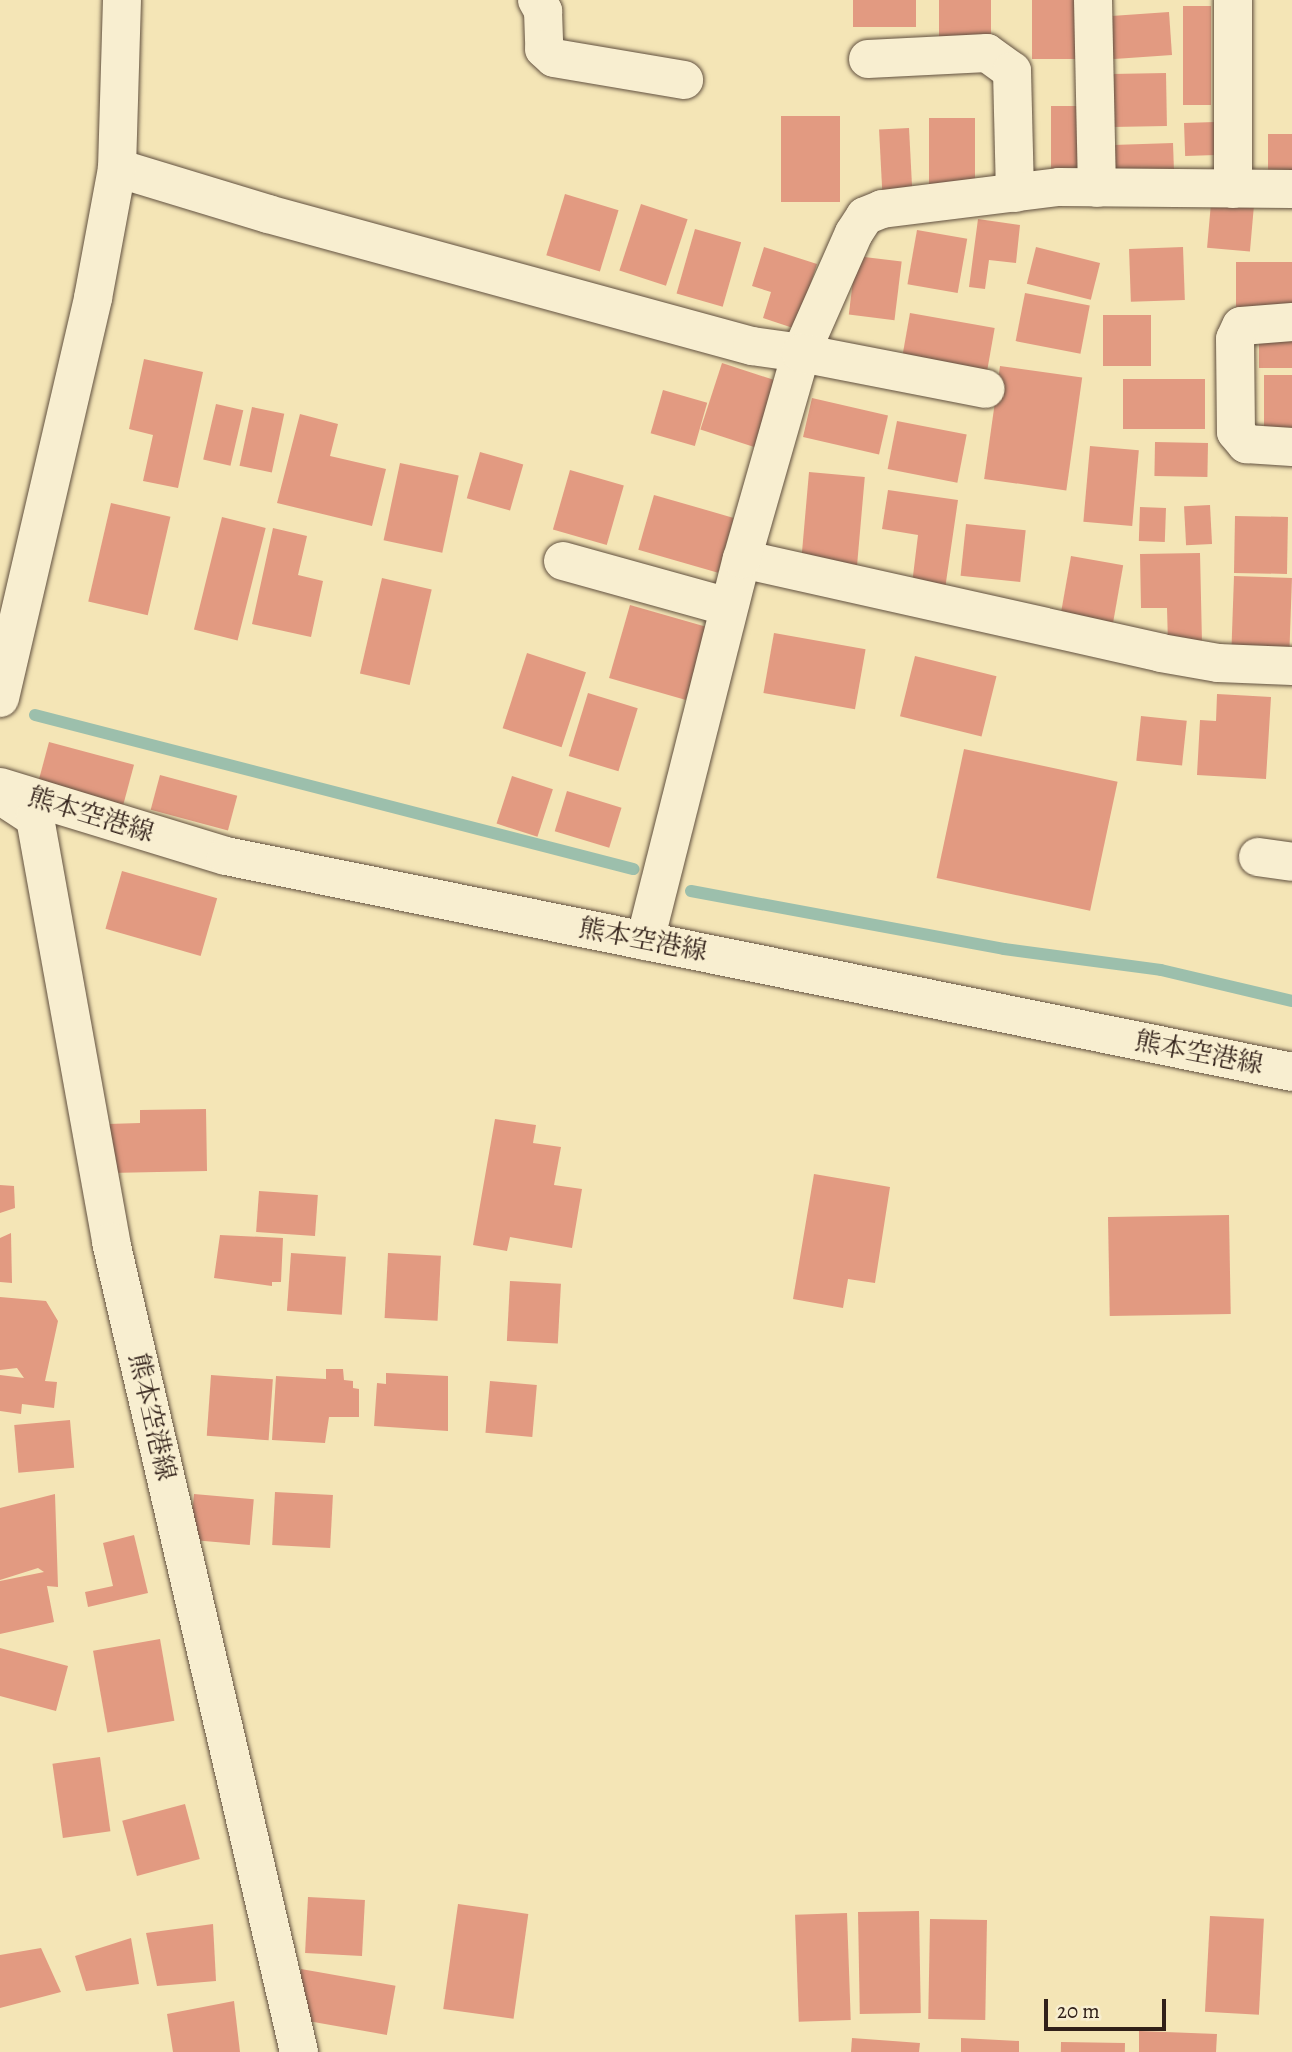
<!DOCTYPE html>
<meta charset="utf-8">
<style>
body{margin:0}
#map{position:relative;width:1292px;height:2052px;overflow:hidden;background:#f4e5b6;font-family:Alegreya,"Noto Serif JP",serif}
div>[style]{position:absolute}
.stream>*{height:12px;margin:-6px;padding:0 6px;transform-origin:6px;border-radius:6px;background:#9cbfac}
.building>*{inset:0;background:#e29a81;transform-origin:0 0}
.roads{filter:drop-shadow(0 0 2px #625140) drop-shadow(0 0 2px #625140)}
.minor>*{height:38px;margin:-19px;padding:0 19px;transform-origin:19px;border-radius:19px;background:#f8eed0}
.secondary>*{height:38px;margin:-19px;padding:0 19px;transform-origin:19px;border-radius:19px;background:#f8eed0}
span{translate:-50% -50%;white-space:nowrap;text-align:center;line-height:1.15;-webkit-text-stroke:5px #f8eed0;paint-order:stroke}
.street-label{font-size:26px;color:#312019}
.scale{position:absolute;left:1044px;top:1999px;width:122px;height:32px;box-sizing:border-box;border:4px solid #312019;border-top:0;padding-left:9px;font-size:21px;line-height:24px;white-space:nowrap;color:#312019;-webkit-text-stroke:5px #f8eed0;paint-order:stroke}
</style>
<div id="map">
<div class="stream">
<div style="left:35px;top:715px;width:618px;rotate:14.44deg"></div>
<div style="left:691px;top:891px;width:318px;rotate:10.5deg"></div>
<div style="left:1004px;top:949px;width:158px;rotate:7.6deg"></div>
<div style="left:1161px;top:970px;width:135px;rotate:13.3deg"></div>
</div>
<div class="building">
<div style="left:853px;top:0;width:63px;height:27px"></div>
<div style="left:939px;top:0;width:52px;height:42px"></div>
<div style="left:1032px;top:0;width:47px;height:59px"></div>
<div style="left:1183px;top:6px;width:28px;height:99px"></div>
<div style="left:1169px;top:12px;width:43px;height:65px;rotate:86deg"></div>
<div style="left:1166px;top:73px;width:53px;height:55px;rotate:89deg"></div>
<div style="left:1051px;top:106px;width:37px;height:73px"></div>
<div style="left:781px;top:116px;width:59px;height:86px"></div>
<div style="left:929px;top:118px;width:46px;height:75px"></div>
<div style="left:1215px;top:122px;width:33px;height:31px;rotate:88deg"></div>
<div style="left:909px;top:128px;width:64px;height:30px;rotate:87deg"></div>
<div style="left:1268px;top:134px;width:24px;height:44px"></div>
<div style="left:1173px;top:143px;width:33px;height:68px;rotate:88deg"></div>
<div style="left:565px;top:194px;width:56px;height:64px;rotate:17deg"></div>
<div style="left:1211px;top:203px;width:43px;height:45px;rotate:5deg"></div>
<div style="left:641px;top:204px;width:49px;height:70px;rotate:18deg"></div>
<div style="clip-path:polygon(978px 219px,1020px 225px,1016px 263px,989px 260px,985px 289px,969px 287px)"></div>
<div style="left:695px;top:229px;width:48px;height:67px;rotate:16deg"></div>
<div style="left:917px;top:230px;width:51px;height:55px;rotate:10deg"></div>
<div style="clip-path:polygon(764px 247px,817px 264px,796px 329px,763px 318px,771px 292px,752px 286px)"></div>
<div style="left:1036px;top:247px;width:66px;height:38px;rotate:14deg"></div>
<div style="left:1183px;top:247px;width:53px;height:54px;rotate:88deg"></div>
<div style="left:856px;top:256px;width:46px;height:59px;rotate:7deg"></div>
<div style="left:1236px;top:262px;width:56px;height:50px"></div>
<div style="left:1025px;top:293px;width:66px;height:49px;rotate:11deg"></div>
<div style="left:910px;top:313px;width:86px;height:43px;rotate:10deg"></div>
<div style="left:1151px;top:315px;width:51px;height:48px;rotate:90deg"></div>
<div style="left:1259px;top:330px;width:33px;height:38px"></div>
<div style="clip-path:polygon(144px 359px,203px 372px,178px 488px,143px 481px,153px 435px,129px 429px)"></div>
<div style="left:722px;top:363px;width:63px;height:70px;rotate:18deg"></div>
<div style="left:1000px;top:366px;width:83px;height:114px;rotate:8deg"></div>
<div style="left:1264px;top:375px;width:28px;height:63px"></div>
<div style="left:1123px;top:379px;width:82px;height:50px"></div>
<div style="left:663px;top:390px;width:46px;height:45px;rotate:16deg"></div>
<div style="left:812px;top:398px;width:78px;height:40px;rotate:13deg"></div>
<div style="left:216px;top:404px;width:28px;height:57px;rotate:13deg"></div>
<div style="left:252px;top:407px;width:33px;height:60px;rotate:12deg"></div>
<div style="clip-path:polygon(300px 414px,338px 424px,330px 456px,386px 469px,372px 526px,277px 503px)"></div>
<div style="left:897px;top:421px;width:71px;height:49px;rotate:11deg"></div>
<div style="left:1155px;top:442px;width:53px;height:34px;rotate:1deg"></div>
<div style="left:1090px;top:446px;width:49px;height:76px;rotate:5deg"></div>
<div style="left:480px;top:452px;width:45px;height:48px;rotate:16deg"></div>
<div style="left:400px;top:463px;width:60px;height:79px;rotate:12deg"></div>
<div style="left:570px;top:470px;width:56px;height:62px;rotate:16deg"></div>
<div style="left:809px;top:472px;width:56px;height:90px;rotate:5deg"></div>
<div style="clip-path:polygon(888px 490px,958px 500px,945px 589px,912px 584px,918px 535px,882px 529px)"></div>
<div style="left:654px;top:495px;width:83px;height:57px;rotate:16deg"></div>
<div style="left:111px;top:503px;width:61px;height:101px;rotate:13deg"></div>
<div style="left:1210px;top:505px;width:39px;height:26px;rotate:87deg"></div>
<div style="left:1140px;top:507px;width:26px;height:34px;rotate:2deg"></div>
<div style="left:1235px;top:516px;width:53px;height:57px;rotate:1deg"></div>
<div style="left:222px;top:517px;width:45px;height:116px;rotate:14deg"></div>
<div style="left:966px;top:524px;width:60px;height:52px;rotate:6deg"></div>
<div style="clip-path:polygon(273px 528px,307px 536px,298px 575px,323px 581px,311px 637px,252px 624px)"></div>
<div style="clip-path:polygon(1200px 553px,1202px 643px,1168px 644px,1167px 608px,1141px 608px,1140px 554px)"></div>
<div style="left:1071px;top:556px;width:53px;height:67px;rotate:10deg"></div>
<div style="left:1234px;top:576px;width:58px;height:74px;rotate:2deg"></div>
<div style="left:382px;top:578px;width:51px;height:98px;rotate:13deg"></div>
<div style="left:630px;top:605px;width:80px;height:76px;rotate:16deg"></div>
<div style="left:774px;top:633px;width:93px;height:61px;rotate:10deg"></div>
<div style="left:527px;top:653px;width:62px;height:79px;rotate:18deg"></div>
<div style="left:915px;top:656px;width:84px;height:62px;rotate:14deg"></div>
<div style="left:588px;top:693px;width:52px;height:66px;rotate:17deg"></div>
<div style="clip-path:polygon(1217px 694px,1271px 697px,1266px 779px,1197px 775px,1200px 720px,1216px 721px)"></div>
<div style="left:1141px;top:716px;width:46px;height:45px;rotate:6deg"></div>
<div style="left:49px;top:742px;width:88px;height:42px;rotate:15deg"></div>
<div style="left:964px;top:749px;width:157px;height:132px;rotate:12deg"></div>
<div style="left:160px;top:775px;width:80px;height:36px;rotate:15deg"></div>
<div style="left:512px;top:776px;width:43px;height:50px;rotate:18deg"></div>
<div style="left:567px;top:791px;width:57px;height:42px;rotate:17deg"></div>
<div style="left:122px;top:871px;width:99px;height:60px;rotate:16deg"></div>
<div style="clip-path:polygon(206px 1109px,207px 1171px,109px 1173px,108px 1124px,140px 1123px,140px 1110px)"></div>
<div style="clip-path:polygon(495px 1119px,536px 1125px,533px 1143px,561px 1147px,554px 1185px,582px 1189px,572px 1248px,510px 1237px,507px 1251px,473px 1245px)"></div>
<div style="clip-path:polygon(814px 1174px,890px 1187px,875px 1283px,848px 1279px,843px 1308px,793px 1299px)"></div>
<div style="clip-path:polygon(0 1185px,14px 1186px,15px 1208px,0 1213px)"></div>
<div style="left:259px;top:1191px;width:59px;height:41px;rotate:4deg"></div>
<div style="left:1229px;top:1215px;width:99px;height:121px;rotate:89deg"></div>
<div style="clip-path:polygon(11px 1233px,12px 1283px,0 1282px,0 1238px)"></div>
<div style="clip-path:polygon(220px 1235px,283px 1238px,281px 1282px,272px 1282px,272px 1286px,214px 1278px)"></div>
<div style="left:291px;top:1253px;width:55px;height:58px;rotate:4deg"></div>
<div style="left:388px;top:1253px;width:53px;height:65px;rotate:3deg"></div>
<div style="left:510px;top:1281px;width:51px;height:60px;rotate:3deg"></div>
<div style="clip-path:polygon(0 1297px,46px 1301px,58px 1321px,45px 1381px,57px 1382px,54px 1408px,22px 1404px,21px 1414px,0 1411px,0 1375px,24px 1378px,17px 1368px,0 1370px)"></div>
<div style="clip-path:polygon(326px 1369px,343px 1369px,344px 1380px,353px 1381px,353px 1388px,359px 1389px,359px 1417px,329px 1417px,325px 1443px,272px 1440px,276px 1376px,326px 1379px)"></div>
<div style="clip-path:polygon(386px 1373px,448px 1376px,448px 1431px,374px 1426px,377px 1383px,386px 1384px)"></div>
<div style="left:211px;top:1375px;width:62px;height:61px;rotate:4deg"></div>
<div style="left:490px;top:1381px;width:47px;height:52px;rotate:5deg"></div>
<div style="left:70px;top:1420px;width:48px;height:56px;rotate:85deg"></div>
<div style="left:275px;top:1492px;width:58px;height:53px;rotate:3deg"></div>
<div style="clip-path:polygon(55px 1494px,58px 1587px,47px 1586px,54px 1622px,0 1634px,0 1581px,44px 1572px,38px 1568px,0 1580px,0 1508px)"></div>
<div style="left:194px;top:1494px;width:60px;height:46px;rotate:5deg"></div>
<div style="clip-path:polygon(134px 1535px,148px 1593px,88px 1607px,85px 1592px,113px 1586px,103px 1543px)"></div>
<div style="left:160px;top:1639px;width:83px;height:68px;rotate:80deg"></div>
<div style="clip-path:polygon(0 1648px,68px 1666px,56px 1711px,0 1696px)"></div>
<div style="left:100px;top:1757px;width:75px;height:48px;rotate:82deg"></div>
<div style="left:185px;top:1804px;width:57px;height:65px;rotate:75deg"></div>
<div style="left:308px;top:1897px;width:57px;height:56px;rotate:3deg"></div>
<div style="left:458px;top:1904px;width:71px;height:106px;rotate:8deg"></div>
<div style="left:919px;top:1911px;width:102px;height:61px;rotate:89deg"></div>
<div style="left:847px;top:1913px;width:107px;height:52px;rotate:88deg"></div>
<div style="left:1210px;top:1916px;width:54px;height:96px;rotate:3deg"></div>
<div style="left:930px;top:1919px;width:57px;height:100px;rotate:1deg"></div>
<div style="clip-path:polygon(213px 1924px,216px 1981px,157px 1986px,146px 1933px)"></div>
<div style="clip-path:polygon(131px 1938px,139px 1984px,86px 1991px,75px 1956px)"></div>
<div style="clip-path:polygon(41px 1948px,61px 1992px,0 2008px,0 1955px)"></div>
<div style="left:301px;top:1969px;width:96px;height:50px;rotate:10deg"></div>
<div style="clip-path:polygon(234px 2001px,240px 2052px,173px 2052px,167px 2014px)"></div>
<div style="clip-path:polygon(1139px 2031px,1217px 2034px,1216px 2052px,1139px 2052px)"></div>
<div style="clip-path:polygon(852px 2038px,920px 2043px,919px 2052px,851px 2052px)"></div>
<div style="clip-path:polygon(961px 2038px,1019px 2041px,1019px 2052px,961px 2052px)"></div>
<div style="left:1061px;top:2042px;width:64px;height:10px;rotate:1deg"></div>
</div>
<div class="roads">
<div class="minor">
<div style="left:537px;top:0;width:13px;rotate:61deg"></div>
<div style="left:543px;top:11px;width:38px;rotate:88deg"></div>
<div style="left:544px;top:49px;width:13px;rotate:42deg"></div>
<div style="left:554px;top:58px;width:132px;rotate:9.6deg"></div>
<div style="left:1093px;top:0;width:188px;rotate:88.8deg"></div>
<div style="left:1233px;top:0;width:189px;rotate:90deg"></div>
<div style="left:868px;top:59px;width:119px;rotate:-2.9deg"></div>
<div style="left:987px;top:53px;width:31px;rotate:36deg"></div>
<div style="left:1012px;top:71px;width:122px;rotate:88.6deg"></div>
<div style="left:117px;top:168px;width:158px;rotate:16.9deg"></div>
<div style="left:268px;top:214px;width:502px;rotate:15.26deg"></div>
<div style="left:752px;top:346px;width:49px;rotate:8.1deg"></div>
<div style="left:801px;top:353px;width:131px;rotate:-66.2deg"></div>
<div style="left:854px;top:233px;width:20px;rotate:-57deg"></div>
<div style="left:865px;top:216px;width:18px;rotate:-22deg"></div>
<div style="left:882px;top:209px;width:178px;rotate:-7.1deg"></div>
<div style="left:1059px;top:187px;width:233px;rotate:0.5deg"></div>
<div style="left:1292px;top:322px;width:51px;rotate:175.5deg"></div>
<div style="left:1241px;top:326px;width:14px;rotate:115deg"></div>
<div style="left:1235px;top:339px;width:93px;rotate:89.4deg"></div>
<div style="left:1236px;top:432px;width:16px;rotate:50deg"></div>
<div style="left:1246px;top:444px;width:46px;rotate:3.7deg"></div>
<div style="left:742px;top:559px;width:429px;rotate:12.6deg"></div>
<div style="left:1161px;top:653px;width:58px;rotate:10deg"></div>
<div style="left:1218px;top:663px;width:74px;rotate:2.3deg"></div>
<div style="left:563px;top:561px;width:172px;rotate:15.5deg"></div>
<div style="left:0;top:698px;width:411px;rotate:-76.9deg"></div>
<div style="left:93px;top:298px;width:132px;rotate:-79.5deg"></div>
<div style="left:117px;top:168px;width:168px;rotate:-88.3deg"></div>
<div style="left:1258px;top:857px;width:34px;rotate:8deg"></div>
<div style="left:645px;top:941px;width:394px;rotate:-75.8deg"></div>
<div style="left:742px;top:559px;width:214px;rotate:-74deg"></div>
<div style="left:801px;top:353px;width:188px;rotate:11deg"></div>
</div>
<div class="secondary">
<div style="left:0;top:787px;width:236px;rotate:17deg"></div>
<div style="left:226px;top:856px;width:1088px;rotate:11.45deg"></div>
<div style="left:0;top:795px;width:42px;rotate:33.3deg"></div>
<div style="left:35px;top:818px;width:431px;rotate:79.8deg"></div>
<div style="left:111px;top:1242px;width:832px;rotate:76.93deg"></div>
</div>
</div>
<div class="street-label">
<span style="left:91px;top:815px;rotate:17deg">熊本空港線</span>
<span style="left:643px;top:940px;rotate:11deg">熊本空港線</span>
<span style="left:1199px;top:1053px;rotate:11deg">熊本空港線</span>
<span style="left:152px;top:1417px;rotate:77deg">熊本空港線</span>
</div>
<div class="scale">20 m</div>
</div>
